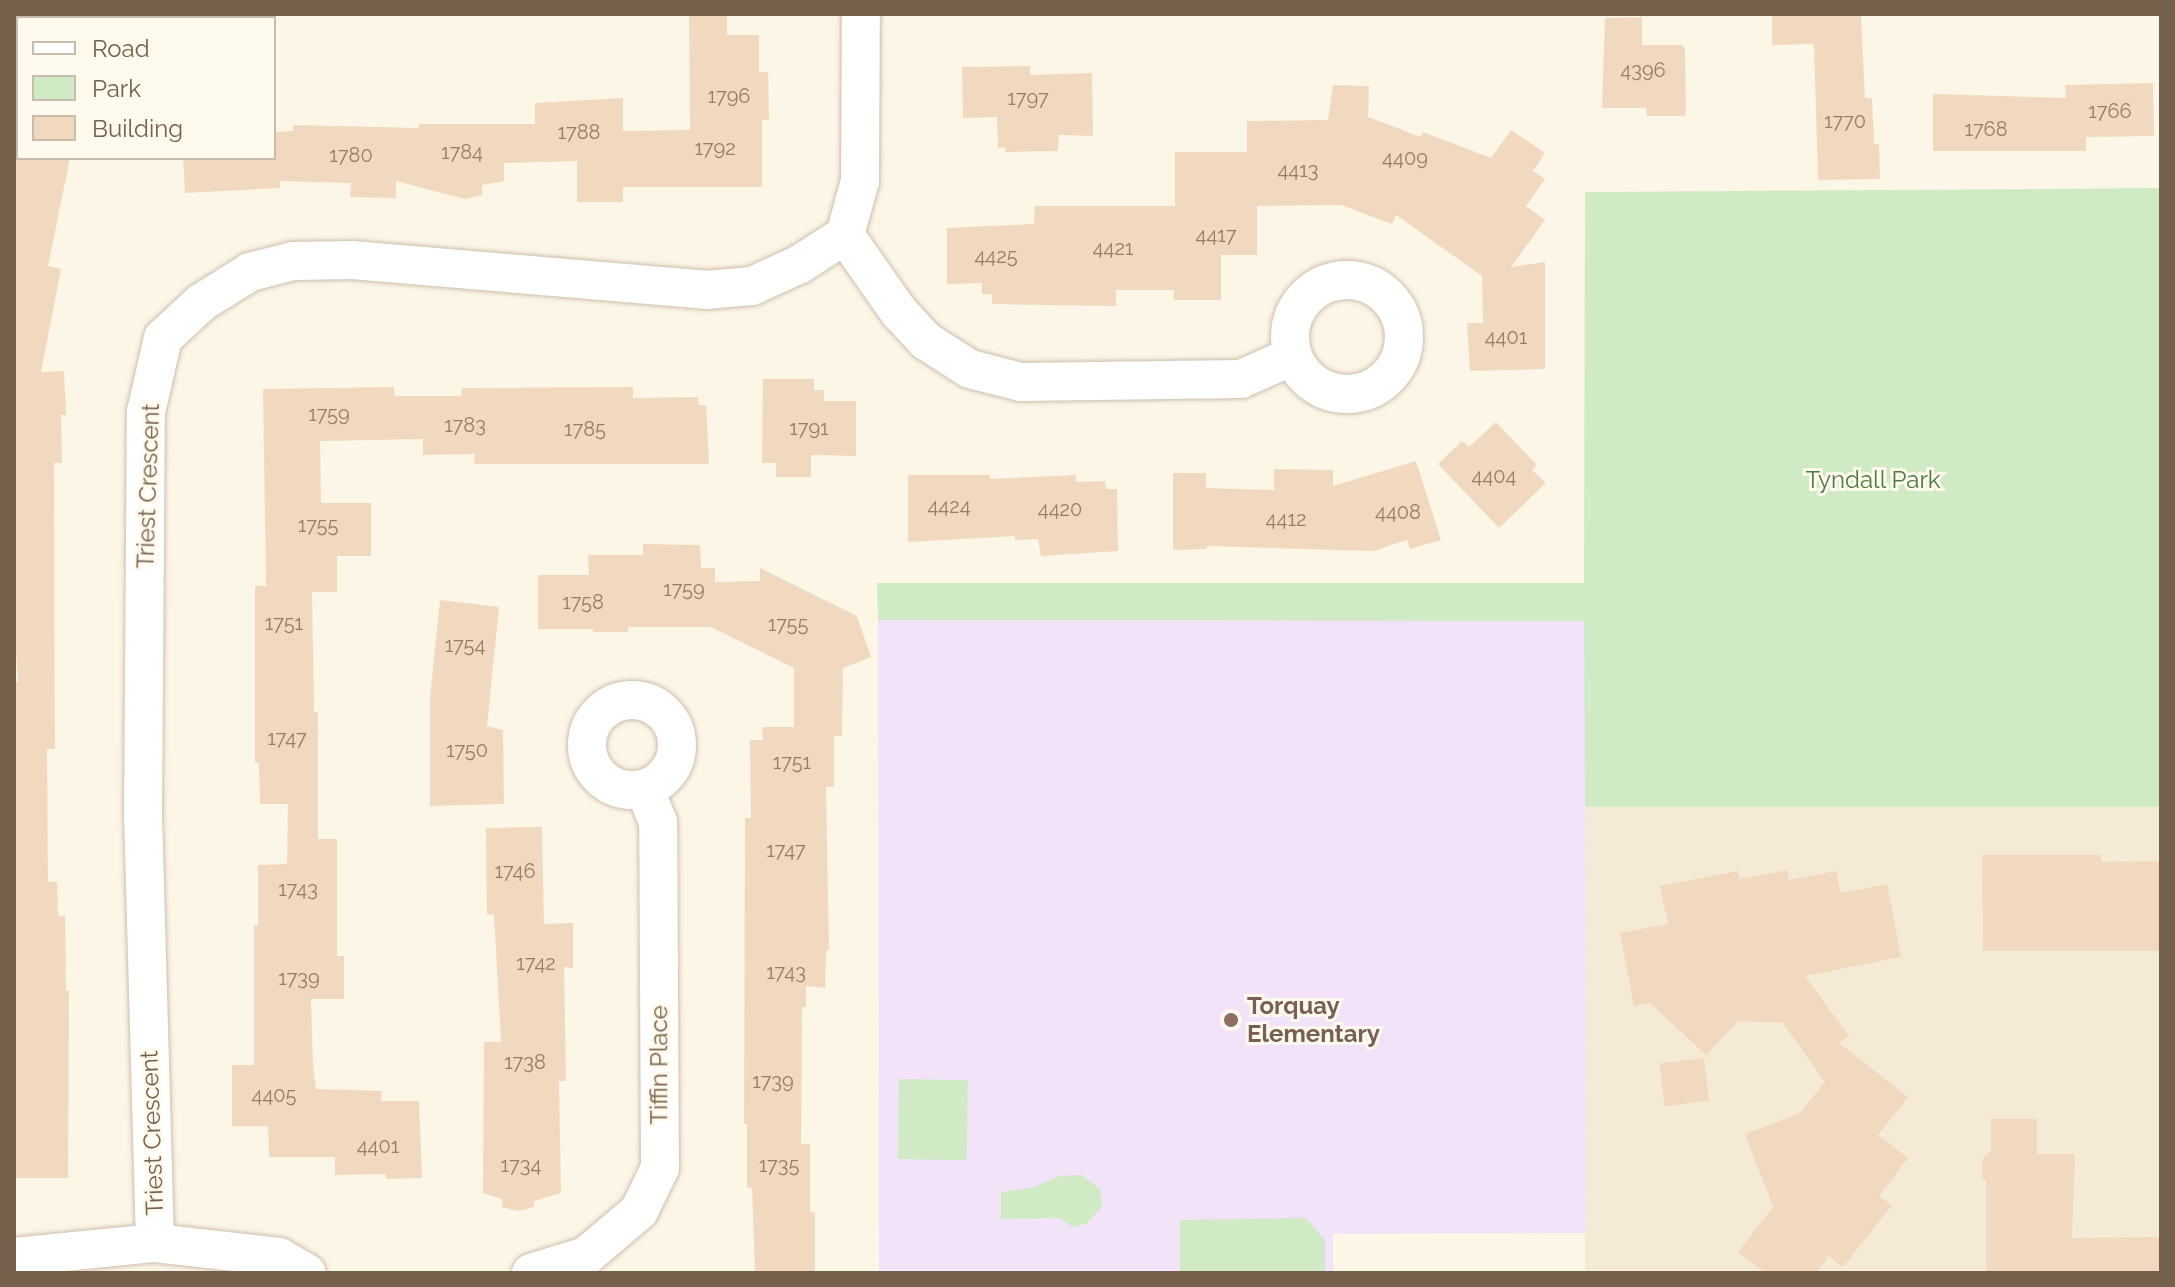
<!DOCTYPE html>
<style>
body{margin:0}
#map{position:relative;width:2175px;height:1287px;overflow:hidden;background:#fcf6e7;font-family:Raleway,sans-serif}
div>[style]{position:absolute}
.residential>*{inset:0;background:#f4ead5;transform-origin:0 0}
.education>*{inset:0;background:#f3e3f8}
.green>*{inset:0;background:#cfeac5;transform-origin:0 0}
.building>*{inset:0;background:#f1d9bf;transform-origin:0 0}
.roads{filter:drop-shadow(0 0 2px #cebfad) drop-shadow(0 0 2px #cebfad)}
.street>*{height:38px;margin:-19px;padding:0 19px;transform-origin:19px;border-radius:19px;background:#fff}
.street>.ring{margin:-19px;padding:0;box-sizing:content-box;background:none;border:38px solid #fff;border-radius:50%}
.dots>*{width:22px;height:22px;translate:-50% -50%;box-sizing:border-box;border:4px solid #fffaed;border-radius:50%}
span{translate:-50% -50%;white-space:nowrap;text-align:center;line-height:1.15;-webkit-text-stroke:6px #fffaed;paint-order:stroke}
.number-label{font-size:20px;color:#947e68}
.number-label span{-webkit-text-stroke-width:0}
.park-label{font-size:24px;color:#4c7b43}
.street-label{font-size:24px;color:#75604b}
.education-label{font-size:24px;color:#785e54;font-weight:700}
.left{translate:0 -50%;text-align:left}
.frame{position:absolute;inset:0;border:16px solid #75604b;pointer-events:none}
.legend{position:absolute;left:16px;top:16px;width:260px;height:144px;box-sizing:border-box;background:#fffaed;border:2px solid #c8bcac;margin:0;padding:10px 14px;list-style:none;font-size:24px;color:#75604b}
.legend li{display:flex;align-items:center;gap:16px;height:40px}
.legend b{width:40px;border:2px solid #c8bcac}
</style>
<div id="map">
<div class="residential">
<div style="left:1585px;top:807px;width:576px;height:466px"></div>
</div>
<div class="education">
<div style="clip-path:polygon(878px 620px,1585px 621px,1586px 1233px,1333px 1234px,1333px 1273px,879px 1273px)"></div>
</div>
<div class="green">
<div style="clip-path:polygon(2161px 188px,2161px 807px,1585px 807px,1584px 621px,878px 620px,877px 583px,1584px 583px,1585px 192px)"></div>
<div style="left:899px;top:1079px;width:69px;height:80px;rotate:1deg"></div>
<div style="clip-path:polygon(1082px 1175px,1100px 1189px,1102px 1207px,1086px 1224px,1072px 1227px,1060px 1218px,1001px 1219px,1001px 1192px,1031px 1188px,1060px 1176px)"></div>
<div style="clip-path:polygon(1306px 1218px,1325px 1240px,1325px 1273px,1180px 1273px,1180px 1220px)"></div>
</div>
<div class="building">
<div style="clip-path:polygon(689px 14px,727px 14px,727px 35px,759px 35px,759px 72px,768px 72px,769px 120px,762px 120px,762px 187px,623px 187px,623px 202px,577px 202px,577px 161px,504px 163px,504px 181px,482px 185px,482px 195px,465px 199px,396px 181px,396px 198px,350px 197px,351px 183px,280px 181px,280px 188px,185px 193px,183px 158px,274px 158px,274px 132px,293px 131px,293px 125px,419px 128px,419px 124px,535px 124px,535px 103px,623px 98px,623px 131px,690px 130px)"></div>
<div style="clip-path:polygon(1772px 14px,1861px 14px,1865px 98px,1872px 98px,1874px 144px,1879px 144px,1880px 179px,1818px 180px,1814px 44px,1772px 45px)"></div>
<div style="clip-path:polygon(1642px 17px,1642px 45px,1682px 45px,1685px 49px,1686px 116px,1647px 116px,1646px 108px,1602px 108px,1605px 18px)"></div>
<div style="clip-path:polygon(1030px 66px,1030px 75px,1092px 73px,1093px 136px,1059px 135px,1058px 151px,1006px 152px,1005px 147px,998px 148px,997px 117px,963px 118px,962px 67px)"></div>
<div style="clip-path:polygon(2153px 83px,2154px 136px,2086px 137px,2086px 151px,1933px 151px,1933px 94px,2066px 98px,2065px 85px)"></div>
<div style="clip-path:polygon(1333px 85px,1369px 86px,1368px 117px,1421px 137px,1423px 132px,1491px 158px,1511px 130px,1545px 153px,1533px 171px,1545px 179px,1526px 206px,1545px 220px,1511px 267px,1545px 262px,1545px 369px,1470px 371px,1467px 323px,1483px 323px,1482px 276px,1396px 215px,1392px 224px,1341px 205px,1257px 206px,1257px 255px,1221px 255px,1221px 300px,1174px 300px,1174px 290px,1116px 290px,1116px 306px,992px 304px,992px 294px,982px 294px,982px 283px,947px 284px,947px 228px,1034px 224px,1035px 206px,1175px 206px,1175px 152px,1247px 152px,1247px 121px,1328px 120px)"></div>
<div style="clip-path:polygon(14px 158px,70px 158px,48px 266px,61px 269px,41px 372px,64px 371px,66px 415px,61px 415px,62px 463px,54px 463px,55px 749px,47px 749px,48px 882px,57px 882px,58px 916px,65px 916px,66px 991px,69px 991px,68px 1178px,14px 1178px,14px 682px,18px 682px,14px 624px)"></div>
<div style="clip-path:polygon(763px 379px,814px 379px,814px 390px,824px 390px,824px 401px,856px 401px,856px 456px,811px 455px,811px 477px,776px 477px,776px 463px,762px 463px)"></div>
<div style="clip-path:polygon(394px 387px,394px 396px,462px 396px,462px 388px,633px 387px,633px 398px,698px 397px,699px 405px,706px 405px,709px 464px,474px 464px,475px 454px,423px 455px,423px 439px,320px 441px,321px 503px,371px 503px,371px 556px,337px 556px,337px 592px,312px 592px,314px 712px,318px 712px,318px 839px,337px 839px,337px 956px,344px 956px,344px 999px,311px 999px,313px 1065px,316px 1089px,382px 1091px,381px 1101px,419px 1101px,422px 1178px,386px 1179px,385px 1174px,335px 1175px,335px 1157px,269px 1157px,268px 1126px,232px 1126px,232px 1065px,254px 1065px,254px 925px,258px 925px,258px 865px,287px 864px,288px 804px,260px 804px,259px 763px,255px 763px,255px 586px,266px 586px,263px 389px)"></div>
<div style="clip-path:polygon(1496px 422px,1537px 465px,1532px 470px,1546px 483px,1499px 528px,1438px 464px,1462px 441px,1469px 447px)"></div>
<div style="clip-path:polygon(1416px 461px,1441px 540px,1410px 549px,1407px 540px,1374px 551px,1207px 546px,1207px 549px,1173px 550px,1173px 473px,1206px 473px,1206px 488px,1274px 490px,1274px 469px,1333px 470px,1333px 486px)"></div>
<div style="clip-path:polygon(908px 475px,990px 475px,990px 479px,1076px 475px,1076px 482px,1105px 481px,1106px 489px,1117px 489px,1118px 551px,1041px 556px,1038px 539px,1015px 540px,1015px 536px,908px 542px)"></div>
<div style="clip-path:polygon(643px 544px,700px 545px,701px 568px,715px 568px,715px 582px,760px 581px,760px 568px,857px 616px,871px 657px,843px 668px,842px 736px,834px 736px,834px 787px,826px 787px,829px 950px,826px 950px,825px 988px,806px 986px,806px 1007px,802px 1007px,801px 1144px,810px 1144px,810px 1212px,815px 1213px,815px 1273px,755px 1273px,752px 1188px,747px 1187px,747px 1124px,744px 1124px,745px 818px,751px 818px,750px 740px,763px 740px,762px 727px,794px 727px,794px 668px,711px 627px,628px 627px,628px 632px,593px 632px,593px 629px,538px 629px,538px 575px,589px 575px,588px 555px,643px 555px)"></div>
<div style="clip-path:polygon(440px 600px,499px 607px,487px 726px,503px 730px,504px 804px,430px 806px,430px 698px)"></div>
<div style="clip-path:polygon(542px 827px,544px 924px,573px 923px,573px 968px,564px 967px,566px 1081px,559px 1081px,561px 1193px,534px 1201px,534px 1207px,518px 1211px,502px 1207px,502px 1199px,483px 1193px,484px 1042px,501px 1042px,494px 914px,487px 915px,486px 828px)"></div>
<div style="clip-path:polygon(1982px 855px,2101px 855px,2101px 862px,2161px 861px,2161px 951px,1983px 951px)"></div>
<div style="clip-path:polygon(1787px 870px,1789px 880px,1836px 871px,1841px 893px,1887px 884px,1901px 957px,1805px 976px,1849px 1036px,1839px 1043px,1908px 1097px,1878px 1135px,1908px 1158px,1879px 1196px,1892px 1205px,1843px 1267px,1829px 1256px,1816px 1273px,1765px 1273px,1738px 1252px,1773px 1207px,1745px 1134px,1800px 1113px,1825px 1082px,1783px 1023px,1738px 1021px,1706px 1055px,1650px 1003px,1634px 1006px,1620px 933px,1668px 924px,1660px 886px,1738px 871px,1740px 879px)"></div>
<div style="left:1704px;top:1058px;width:43px;height:45px;rotate:83deg"></div>
<div style="clip-path:polygon(1991px 1119px,2037px 1119px,2037px 1154px,2075px 1154px,2072px 1238px,2161px 1237px,2161px 1273px,1986px 1273px,1986px 1181px,1982px 1178px,1982px 1160px,1991px 1150px)"></div>
</div>
<div class="roads">
<div class="street">
<div style="left:845px;top:235px;width:94px;rotate:55deg"></div>
<div style="left:899px;top:312px;width:40px;rotate:47deg"></div>
<div style="left:926px;top:341px;width:52px;rotate:32.5deg"></div>
<div style="left:970px;top:369px;width:53px;rotate:14.3deg"></div>
<div style="left:1021px;top:382px;width:220px;rotate:-0.8deg"></div>
<div style="left:1241px;top:379px;width:57px;rotate:-23.9deg"></div>
<div class="ring" style="left:1290px;top:280px;width:76px;height:76px"></div>
<div class="ring" style="left:587px;top:700px;width:52px;height:52px"></div>
<div style="left:155px;top:1243px;width:423px;rotate:-91.6deg"></div>
<div style="left:143px;top:820px;width:408px;rotate:-89.6deg"></div>
<div style="left:146px;top:412px;width:76px;rotate:-77.1deg"></div>
<div style="left:163px;top:338px;width:53px;rotate:-42.7deg"></div>
<div style="left:202px;top:302px;width:57px;rotate:-32deg"></div>
<div style="left:250px;top:272px;width:44px;rotate:-14.3deg"></div>
<div style="left:293px;top:261px;width:59px;rotate:-1deg"></div>
<div style="left:352px;top:260px;width:355px;rotate:4.8deg"></div>
<div style="left:706px;top:290px;width:46px;rotate:-5deg"></div>
<div style="left:752px;top:286px;width:53px;rotate:-24.6deg"></div>
<div style="left:800px;top:264px;width:54px;rotate:-32.8deg"></div>
<div style="left:845px;top:235px;width:56px;rotate:-74.5deg"></div>
<div style="left:860px;top:181px;width:167px;rotate:-89.7deg"></div>
<div style="left:14px;top:1257px;width:142px;rotate:-5.7deg"></div>
<div style="left:155px;top:1243px;width:125px;rotate:6.4deg"></div>
<div style="left:279px;top:1257px;width:32px;rotate:30deg"></div>
<div style="left:531px;top:1273px;width:58px;rotate:-17.2deg"></div>
<div style="left:586px;top:1256px;width:70px;rotate:-40.3deg"></div>
<div style="left:639px;top:1211px;width:48px;rotate:-64deg"></div>
<div style="left:660px;top:1168px;width:346px;rotate:-90.3deg"></div>
<div style="left:658px;top:822px;width:35px;rotate:-112deg"></div>
</div>
</div>
<div class="dots">
<div style="left:1231px;top:1020px;background:#8d6e63"></div>
</div>
<div class="number-label">
<span style="left:1643px;top:70px">4396</span>
<span style="left:729px;top:96px">1796</span>
<span style="left:1028px;top:98px">1797</span>
<span style="left:2110px;top:111px">1766</span>
<span style="left:1845px;top:121px">1770</span>
<span style="left:1986px;top:129px">1768</span>
<span style="left:579px;top:132px">1788</span>
<span style="left:715px;top:148px">1792</span>
<span style="left:462px;top:152px">1784</span>
<span style="left:351px;top:155px">1780</span>
<span style="left:1405px;top:158px">4409</span>
<span style="left:1298px;top:170px">4413</span>
<span style="left:1216px;top:235px">4417</span>
<span style="left:1113px;top:248px">4421</span>
<span style="left:996px;top:256px">4425</span>
<span style="left:1506px;top:337px">4401</span>
<span style="left:329px;top:414px">1759</span>
<span style="left:465px;top:425px">1783</span>
<span style="left:809px;top:428px">1791</span>
<span style="left:585px;top:429px">1785</span>
<span style="left:1494px;top:476px">4404</span>
<span style="left:949px;top:506px">4424</span>
<span style="left:1060px;top:509px">4420</span>
<span style="left:1398px;top:512px">4408</span>
<span style="left:1286px;top:519px">4412</span>
<span style="left:318px;top:525px">1755</span>
<span style="left:684px;top:589px">1759</span>
<span style="left:583px;top:602px">1758</span>
<span style="left:284px;top:623px">1751</span>
<span style="left:788px;top:624px">1755</span>
<span style="left:465px;top:645px">1754</span>
<span style="left:287px;top:738px">1747</span>
<span style="left:467px;top:750px">1750</span>
<span style="left:792px;top:762px">1751</span>
<span style="left:786px;top:850px">1747</span>
<span style="left:515px;top:871px">1746</span>
<span style="left:298px;top:889px">1743</span>
<span style="left:536px;top:963px">1742</span>
<span style="left:786px;top:972px">1743</span>
<span style="left:299px;top:978px">1739</span>
<span style="left:525px;top:1062px">1738</span>
<span style="left:773px;top:1081px">1739</span>
<span style="left:274px;top:1095px">4405</span>
<span style="left:378px;top:1146px">4401</span>
<span style="left:521px;top:1165px">1734</span>
<span style="left:779px;top:1165px">1735</span>
</div>
<div class="park-label">
<span style="left:1873px;top:480px">Tyndall Park</span>
</div>
<div class="street-label">
<span style="left:148px;top:486px;rotate:-88deg">Triest Crescent</span>
<span style="left:659px;top:1065px;rotate:-90deg">Tiffin Place</span>
<span style="left:152px;top:1133px;rotate:-92deg">Triest Crescent</span>
</div>
<div class="education-label">
<span class="left" style="left:1247px;top:1020px">Torquay<br>Elementary</span>
</div>
<div class="frame"></div>
<ul class="legend">
<li><b style="height:10px;background:#fff"></b>Road</li>
<li><b style="height:22px;background:#cfeac5"></b>Park</li>
<li><b style="height:22px;background:#f1d9bf"></b>Building</li>
</ul>
</div>
